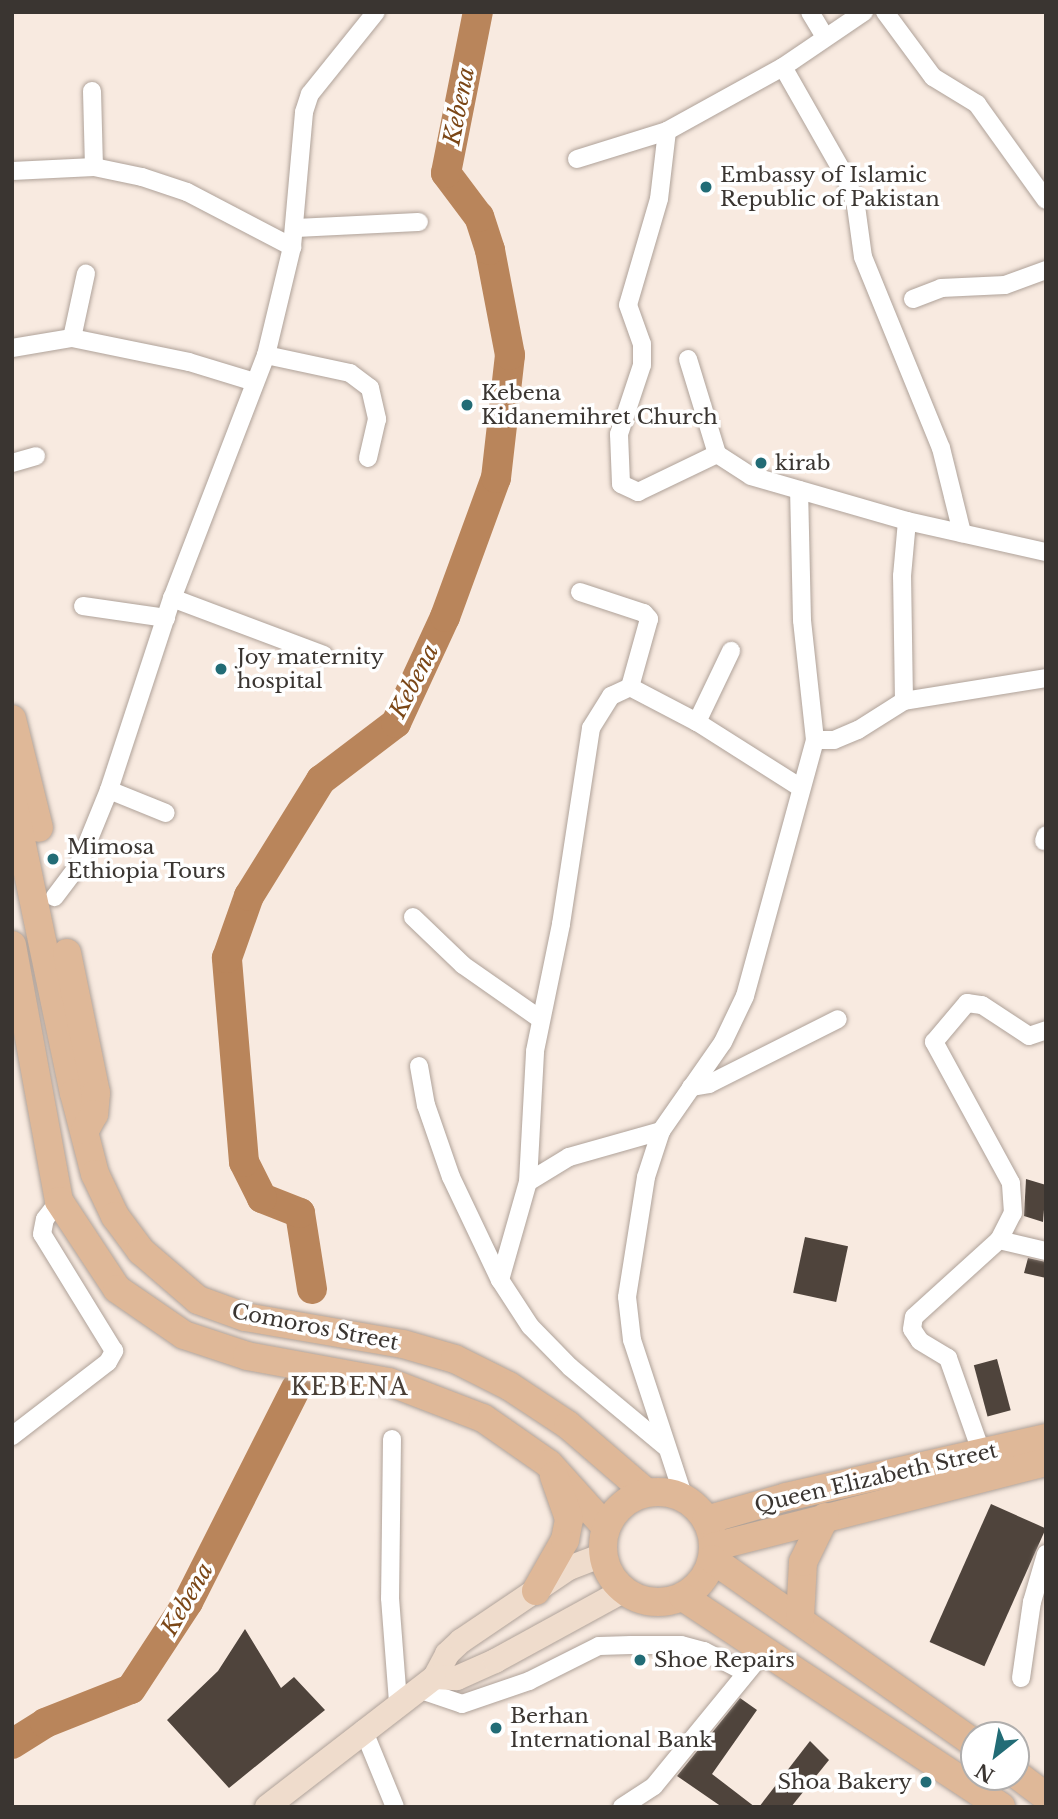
<!DOCTYPE html>
<style>
body{margin:0}
#map{position:relative;width:1058px;height:1819px;overflow:hidden;background:#f8eae0;font-family:"Libre Baskerville",serif}
div>[style]{position:absolute}
.river>*{height:30px;margin:-15px;padding:0 15px;transform-origin:15px;border-radius:15px;background:#b9855b}
.building>*{inset:0;background:#4f443c;transform-origin:0 0}
.roads{filter:drop-shadow(0 0 2px #afa299) drop-shadow(0 0 2px #afa299)}
.street>*{height:18px;margin:-9px;padding:0 9px;transform-origin:9px;border-radius:9px;background:#fff}
.secondary>*{height:24px;margin:-12px;padding:0 12px;transform-origin:12px;border-radius:12px;background:#efdccc}
.primary>*{height:28px;margin:-14px;padding:0 14px;transform-origin:14px;border-radius:14px;background:#dfb898}
.primary>.ring{margin:-14px;padding:0;box-sizing:content-box;background:none;border:28px solid #dfb898;border-radius:50%}
.dots>*{width:19px;height:19px;translate:-50% -50%;box-sizing:border-box;border:4px solid #fff;border-radius:50%}
span{translate:-50% -50%;white-space:nowrap;text-align:center;line-height:1.15;-webkit-text-stroke:7px #fff;paint-order:stroke}
.poi-label{font-size:21px;color:#3a3531}
.left{translate:0 -50%;text-align:left}
.right{translate:-100% -50%;text-align:right}
.street-label{font-size:21px;color:#3a3531}
.water-label{font-size:23px;color:#7b4717;font-style:italic}
.neighbourhood-label{font-size:23px;color:#483e36;letter-spacing:2px}
.frame{position:absolute;inset:0;border:14px solid #3a3531;pointer-events:none}
.north{position:absolute;left:960px;top:1721px;width:70px;height:70px;box-sizing:border-box;background:#fff;border:2px solid #b0aead;border-radius:50%;rotate:211deg;font-size:19px;font-weight:700;line-height:28px;text-align:center;color:#3a3531}
.north::after{content:'';display:block;margin:auto;width:24px;height:32px;background:#226c76;clip-path:polygon(50% 0,100% 100%,50% 72%,0 100%)}
</style>
<div id="map">
<div class="river">
<div style="left:312px;top:1289px;width:77px;rotate:-99deg"></div>
<div style="left:300px;top:1213px;width:41px;rotate:-158.5deg"></div>
<div style="left:262px;top:1198px;width:40px;rotate:-116.6deg"></div>
<div style="left:244px;top:1162px;width:205px;rotate:-94.8deg"></div>
<div style="left:227px;top:958px;width:66px;rotate:-70.5deg"></div>
<div style="left:249px;top:896px;width:137px;rotate:-58.2deg"></div>
<div style="left:321px;top:780px;width:94px;rotate:-37.2deg"></div>
<div style="left:396px;top:723px;width:117px;rotate:-65.2deg"></div>
<div style="left:445px;top:617px;width:148px;rotate:-69.9deg"></div>
<div style="left:496px;top:478px;width:124px;rotate:-83.5deg"></div>
<div style="left:510px;top:355px;width:107px;rotate:-100.8deg"></div>
<div style="left:490px;top:250px;width:35px;rotate:-108deg"></div>
<div style="left:479px;top:217px;width:55px;rotate:-126.9deg"></div>
<div style="left:446px;top:173px;width:164px;rotate:-78.8deg"></div>
<div style="left:12px;top:1744px;width:39px;rotate:-32deg"></div>
<div style="left:45px;top:1723px;width:92px;rotate:-21.6deg"></div>
<div style="left:131px;top:1689px;width:104px;rotate:-56.8deg"></div>
<div style="left:188px;top:1602px;width:240px;rotate:-63.2deg"></div>
</div>
<div class="building">
<div style="clip-path:polygon(1026px 1179px,1046px 1185px,1043px 1222px,1024px 1216px)"></div>
<div style="left:805px;top:1237px;width:44px;height:57px;rotate:12deg"></div>
<div style="clip-path:polygon(1028px 1258px,1046px 1262px,1046px 1278px,1024px 1273px)"></div>
<div style="left:997px;top:1359px;width:53px;height:24px;rotate:75deg"></div>
<div style="left:991px;top:1504px;width:60px;height:151px;rotate:24deg"></div>
<div style="clip-path:polygon(245px 1629px,281px 1688px,294px 1677px,325px 1710px,229px 1788px,167px 1720px,218px 1671px)"></div>
<div style="clip-path:polygon(740px 1698px,757px 1710px,712px 1774px,755px 1807px,722px 1807px,677px 1776px)"></div>
<div style="clip-path:polygon(810px 1741px,829px 1760px,791px 1807px,759px 1807px)"></div>
</div>
<div class="roads">
<div class="street">
<div style="left:810px;top:12px;width:29px;rotate:59deg"></div>
<div style="left:885px;top:12px;width:81px;rotate:53.6deg"></div>
<div style="left:933px;top:77px;width:52px;rotate:31.5deg"></div>
<div style="left:977px;top:104px;width:118px;rotate:54.3deg"></div>
<div style="left:783px;top:67px;width:128px;rotate:60.4deg"></div>
<div style="left:846px;top:178px;width:30px;rotate:70deg"></div>
<div style="left:856px;top:206px;width:51px;rotate:82.2deg"></div>
<div style="left:863px;top:257px;width:206px;rotate:67.8deg"></div>
<div style="left:941px;top:448px;width:88px;rotate:76.1deg"></div>
<div style="left:92px;top:91px;width:76px;rotate:88.5deg"></div>
<div style="left:667px;top:131px;width:68px;rotate:96.7deg"></div>
<div style="left:659px;top:199px;width:110px;rotate:106.3deg"></div>
<div style="left:628px;top:305px;width:41px;rotate:70.3deg"></div>
<div style="left:642px;top:344px;width:21px;rotate:90deg"></div>
<div style="left:642px;top:365px;width:73px;rotate:108.4deg"></div>
<div style="left:619px;top:434px;width:50px;rotate:87.7deg"></div>
<div style="left:621px;top:484px;width:19px;rotate:25deg"></div>
<div style="left:638px;top:492px;width:88px;rotate:-25.7deg"></div>
<div style="left:577px;top:159px;width:94px;rotate:-17.3deg"></div>
<div style="left:667px;top:131px;width:132px;rotate:-28.9deg"></div>
<div style="left:783px;top:67px;width:98px;rotate:-34.2deg"></div>
<div style="left:12px;top:171px;width:82px;rotate:-2.8deg"></div>
<div style="left:94px;top:167px;width:49px;rotate:11.8deg"></div>
<div style="left:142px;top:177px;width:47px;rotate:18.4deg"></div>
<div style="left:187px;top:192px;width:119px;rotate:27.6deg"></div>
<div style="left:292px;top:247px;width:111px;rotate:103.5deg"></div>
<div style="left:266px;top:355px;width:261px;rotate:111.1deg"></div>
<div style="left:172px;top:598px;width:202px;rotate:108.2deg"></div>
<div style="left:109px;top:790px;width:82px;rotate:112.2deg"></div>
<div style="left:78px;top:866px;width:39px;rotate:127deg"></div>
<div style="left:295px;top:228px;width:124px;rotate:-2.8deg"></div>
<div style="left:292px;top:247px;width:136px;rotate:-84.9deg"></div>
<div style="left:304px;top:112px;width:19px;rotate:-72deg"></div>
<div style="left:310px;top:94px;width:105px;rotate:-51.2deg"></div>
<div style="left:913px;top:299px;width:30px;rotate:-21deg"></div>
<div style="left:941px;top:288px;width:64px;rotate:-2.7deg"></div>
<div style="left:1005px;top:285px;width:44px;rotate:-20.1deg"></div>
<div style="left:72px;top:338px;width:66px;rotate:-77.8deg"></div>
<div style="left:12px;top:348px;width:61px;rotate:-9.5deg"></div>
<div style="left:72px;top:338px;width:119px;rotate:11.6deg"></div>
<div style="left:189px;top:362px;width:69px;rotate:16.9deg"></div>
<div style="left:266px;top:355px;width:86px;rotate:12.1deg"></div>
<div style="left:350px;top:373px;width:25px;rotate:37deg"></div>
<div style="left:370px;top:388px;width:32px;rotate:77deg"></div>
<div style="left:377px;top:419px;width:40px;rotate:103deg"></div>
<div style="left:688px;top:359px;width:99px;rotate:73deg"></div>
<div style="left:717px;top:454px;width:40px;rotate:32.9deg"></div>
<div style="left:751px;top:476px;width:162px;rotate:16.1deg"></div>
<div style="left:907px;top:521px;width:142px;rotate:12.6deg"></div>
<div style="left:12px;top:463px;width:25px;rotate:-16deg"></div>
<div style="left:580px;top:592px;width:67px;rotate:18.2deg"></div>
<div style="left:644px;top:613px;width:8px;rotate:50deg"></div>
<div style="left:649px;top:619px;width:71px;rotate:105.6deg"></div>
<div style="left:172px;top:598px;width:162px;rotate:20.6deg"></div>
<div style="left:83px;top:606px;width:84px;rotate:8.2deg"></div>
<div style="left:904px;top:701px;width:144px;rotate:-9.2deg"></div>
<div style="left:697px;top:722px;width:79px;rotate:-64.4deg"></div>
<div style="left:815px;top:740px;width:19px"></div>
<div style="left:834px;top:740px;width:26px;rotate:-23deg"></div>
<div style="left:858px;top:730px;width:54px;rotate:-32.2deg"></div>
<div style="left:904px;top:701px;width:125px;rotate:-90.9deg"></div>
<div style="left:902px;top:576px;width:55px;rotate:-84.8deg"></div>
<div style="left:109px;top:790px;width:61px;rotate:22deg"></div>
<div style="left:1044px;top:841px;width:6px;rotate:-72deg"></div>
<div style="left:413px;top:917px;width:69px;rotate:43.8deg"></div>
<div style="left:463px;top:965px;width:94px;rotate:35deg"></div>
<div style="left:419px;top:1066px;width:40px;rotate:80deg"></div>
<div style="left:426px;top:1105px;width:76px;rotate:70.9deg"></div>
<div style="left:451px;top:1177px;width:114px;rotate:64.6deg"></div>
<div style="left:691px;top:1087px;width:18px;rotate:-9deg"></div>
<div style="left:709px;top:1084px;width:144px;rotate:-26.7deg"></div>
<div style="left:528px;top:1182px;width:48px;rotate:-31.4deg"></div>
<div style="left:569px;top:1157px;width:96px;rotate:-15.8deg"></div>
<div style="left:999px;top:1240px;width:30px;rotate:-63deg"></div>
<div style="left:1013px;top:1213px;width:30px;rotate:-94deg"></div>
<div style="left:1011px;top:1183px;width:161px;rotate:-118.6deg"></div>
<div style="left:934px;top:1042px;width:51px;rotate:-49.8deg"></div>
<div style="left:967px;top:1003px;width:15px;rotate:8deg"></div>
<div style="left:982px;top:1005px;width:56px;rotate:33.4deg"></div>
<div style="left:1029px;top:1036px;width:18px;rotate:-19deg"></div>
<div style="left:12px;top:1436px;width:121px;rotate:-37.6deg"></div>
<div style="left:108px;top:1362px;width:13px;rotate:-61deg"></div>
<div style="left:114px;top:1351px;width:137px;rotate:-121.6deg"></div>
<div style="left:42px;top:1234px;width:15px;rotate:-79deg"></div>
<div style="left:45px;top:1219px;width:23px;rotate:-52deg"></div>
<div style="left:392px;top:1439px;width:159px;rotate:90.7deg"></div>
<div style="left:390px;top:1598px;width:105px;rotate:85.6deg"></div>
<div style="left:666px;top:1447px;width:125px;rotate:-140.2deg"></div>
<div style="left:570px;top:1367px;width:57px;rotate:-134.3deg"></div>
<div style="left:530px;top:1326px;width:55px;rotate:-123.1deg"></div>
<div style="left:500px;top:1280px;width:102px;rotate:-74.1deg"></div>
<div style="left:528px;top:1182px;width:131px;rotate:-86.9deg"></div>
<div style="left:535px;top:1051px;width:130px;rotate:-78.4deg"></div>
<div style="left:561px;top:924px;width:198px;rotate:-81.3deg"></div>
<div style="left:591px;top:728px;width:38px;rotate:-58deg"></div>
<div style="left:611px;top:696px;width:21px;rotate:-25deg"></div>
<div style="left:630px;top:687px;width:76px;rotate:27.6deg"></div>
<div style="left:697px;top:722px;width:123px;rotate:32.4deg"></div>
<div style="left:982px;top:1454px;width:102px;rotate:-109.5deg"></div>
<div style="left:948px;top:1358px;width:33px;rotate:-149deg"></div>
<div style="left:920px;top:1341px;width:14px;rotate:-124deg"></div>
<div style="left:912px;top:1329px;width:12px;rotate:-81deg"></div>
<div style="left:914px;top:1317px;width:115px;rotate:-42.2deg"></div>
<div style="left:999px;top:1240px;width:48px;rotate:13.2deg"></div>
<div style="left:684px;top:1498px;width:166px;rotate:-108.2deg"></div>
<div style="left:632px;top:1340px;width:43px;rotate:-96.6deg"></div>
<div style="left:627px;top:1297px;width:121px;rotate:-81deg"></div>
<div style="left:646px;top:1177px;width:48px;rotate:-71.9deg"></div>
<div style="left:661px;top:1131px;width:108px;rotate:-55.1deg"></div>
<div style="left:723px;top:1042px;width:51px;rotate:-64.4deg"></div>
<div style="left:745px;top:996px;width:265px;rotate:-74.7deg"></div>
<div style="left:815px;top:740px;width:121px;rotate:-96.2deg"></div>
<div style="left:802px;top:620px;width:130px;rotate:-91.3deg"></div>
<div style="left:1021px;top:1678px;width:77px;rotate:-81.8deg"></div>
<div style="left:1032px;top:1602px;width:50px;rotate:-73.7deg"></div>
<div style="left:418px;top:1689px;width:46px;rotate:18.8deg"></div>
<div style="left:462px;top:1704px;width:71px;rotate:-18.9deg"></div>
<div style="left:529px;top:1681px;width:78px;rotate:-26.6deg"></div>
<div style="left:599px;top:1646px;width:32px;rotate:-2deg"></div>
<div style="left:631px;top:1645px;width:50px"></div>
<div style="left:681px;top:1645px;width:24px;rotate:15deg"></div>
<div style="left:704px;top:1651px;width:46px;rotate:27.1deg"></div>
<div style="left:363px;top:1729px;width:84px;rotate:67.7deg"></div>
<div style="left:622px;top:1807px;width:38px;rotate:-33deg"></div>
<div style="left:654px;top:1786px;width:158px;rotate:-50.7deg"></div>
</div>
<div class="secondary">
<div style="left:435px;top:1677px;width:26px;rotate:-62deg"></div>
<div style="left:447px;top:1654px;width:19px;rotate:-43deg"></div>
<div style="left:461px;top:1641px;width:130px;rotate:-34.1deg"></div>
<div style="left:569px;top:1568px;width:36px;rotate:-21deg"></div>
<div style="left:267px;top:1807px;width:212px;rotate:-37.7deg"></div>
<div style="left:435px;top:1677px;width:22px;rotate:3deg"></div>
<div style="left:457px;top:1678px;width:42px;rotate:-24.1deg"></div>
<div style="left:495px;top:1661px;width:146px;rotate:-28.7deg"></div>
</div>
<div class="primary">
<div style="left:12px;top:719px;width:112px;rotate:76.1deg"></div>
<div style="left:12px;top:797px;width:302px;rotate:78.2deg"></div>
<div style="left:74px;top:1093px;width:84px;rotate:75.5deg"></div>
<div style="left:95px;top:1174px;width:47px;rotate:64.5deg"></div>
<div style="left:115px;top:1216px;width:44px;rotate:53.4deg"></div>
<div style="left:141px;top:1251px;width:75px;rotate:40.7deg"></div>
<div style="left:198px;top:1300px;width:50px;rotate:19.9deg"></div>
<div style="left:245px;top:1317px;width:160px;rotate:9.7deg"></div>
<div style="left:403px;top:1344px;width:54px;rotate:16.1deg"></div>
<div style="left:455px;top:1359px;width:60px;rotate:26.6deg"></div>
<div style="left:509px;top:1386px;width:71px;rotate:33.5deg"></div>
<div style="left:568px;top:1425px;width:104px;rotate:40.7deg"></div>
<div style="left:12px;top:945px;width:260px;rotate:79.6deg"></div>
<div style="left:59px;top:1201px;width:105px;rotate:56.6deg"></div>
<div style="left:117px;top:1289px;width:81px;rotate:34.5deg"></div>
<div style="left:184px;top:1335px;width:66px;rotate:18.4deg"></div>
<div style="left:247px;top:1356px;width:144px;rotate:10.4deg"></div>
<div style="left:389px;top:1382px;width:101px;rotate:21deg"></div>
<div style="left:483px;top:1418px;width:80px;rotate:34.9deg"></div>
<div style="left:549px;top:1464px;width:85px;rotate:47.9deg"></div>
<div style="left:67px;top:953px;width:143px;rotate:78.3deg"></div>
<div style="left:96px;top:1093px;width:21px;rotate:95deg"></div>
<div style="left:94px;top:1114px;width:18px;rotate:119deg"></div>
<div class="ring" style="left:603px;top:1492px;width:82px;height:82px"></div>
<div style="left:706px;top:1520px;width:83px;rotate:-16deg"></div>
<div style="left:786px;top:1497px;width:267px;rotate:-12.8deg"></div>
<div style="left:713px;top:1547px;width:344px;rotate:-14.3deg"></div>
<div style="left:712px;top:1559px;width:320px;rotate:35.1deg"></div>
<div style="left:536px;top:1591px;width:59px;rotate:-60.4deg"></div>
<div style="left:565px;top:1540px;width:21px;rotate:-79deg"></div>
<div style="left:569px;top:1519px;width:46px;rotate:-109.2deg"></div>
<div style="left:683px;top:1597px;width:381px;rotate:33.4deg"></div>
<div style="left:800px;top:1618px;width:56px;rotate:-86.9deg"></div>
<div style="left:803px;top:1562px;width:50px;rotate:-63.9deg"></div>
<div style="left:1016px;top:1774px;width:38px;rotate:37deg"></div>
</div>
</div>
<div class="dots">
<div style="left:706px;top:187px;background:#226c76"></div>
<div style="left:467px;top:405px;background:#226c76"></div>
<div style="left:761px;top:463px;background:#226c76"></div>
<div style="left:221px;top:669px;background:#226c76"></div>
<div style="left:53px;top:859px;background:#226c76"></div>
<div style="left:640px;top:1660px;background:#226c76"></div>
<div style="left:496px;top:1728px;background:#226c76"></div>
<div style="left:926px;top:1782px;background:#226c76"></div>
</div>
<div class="poi-label">
<span class="left" style="left:720px;top:187px">Embassy of Islamic<br>Republic of Pakistan</span>
<span class="left" style="left:481px;top:405px">Kebena<br>Kidanemihret Church</span>
<span class="left" style="left:775px;top:463px">kirab</span>
<span class="left" style="left:237px;top:669px">Joy maternity<br>hospital</span>
<span class="left" style="left:67px;top:859px">Mimosa<br>Ethiopia Tours</span>
<span class="left" style="left:654px;top:1660px">Shoe Repairs</span>
<span class="left" style="left:510px;top:1728px">Berhan<br>International Bank</span>
<span class="right" style="left:912px;top:1782px">Shoa Bakery</span>
</div>
<div class="street-label">
<span style="left:315px;top:1327px;rotate:11deg">Comoros Street</span>
<span style="left:876px;top:1478px;rotate:-13deg">Queen Elizabeth Street</span>
</div>
<div class="water-label">
<span style="left:459px;top:106px;rotate:-79deg">Kebena</span>
<span style="left:414px;top:681px;rotate:-63deg">Kebena</span>
<span style="left:187px;top:1599px;rotate:-60deg">Kebena</span>
</div>
<div class="neighbourhood-label">
<span style="left:350px;top:1387px">KEBENA</span>
</div>
<div class="frame"></div>
<div class="north">N</div>
</div>
